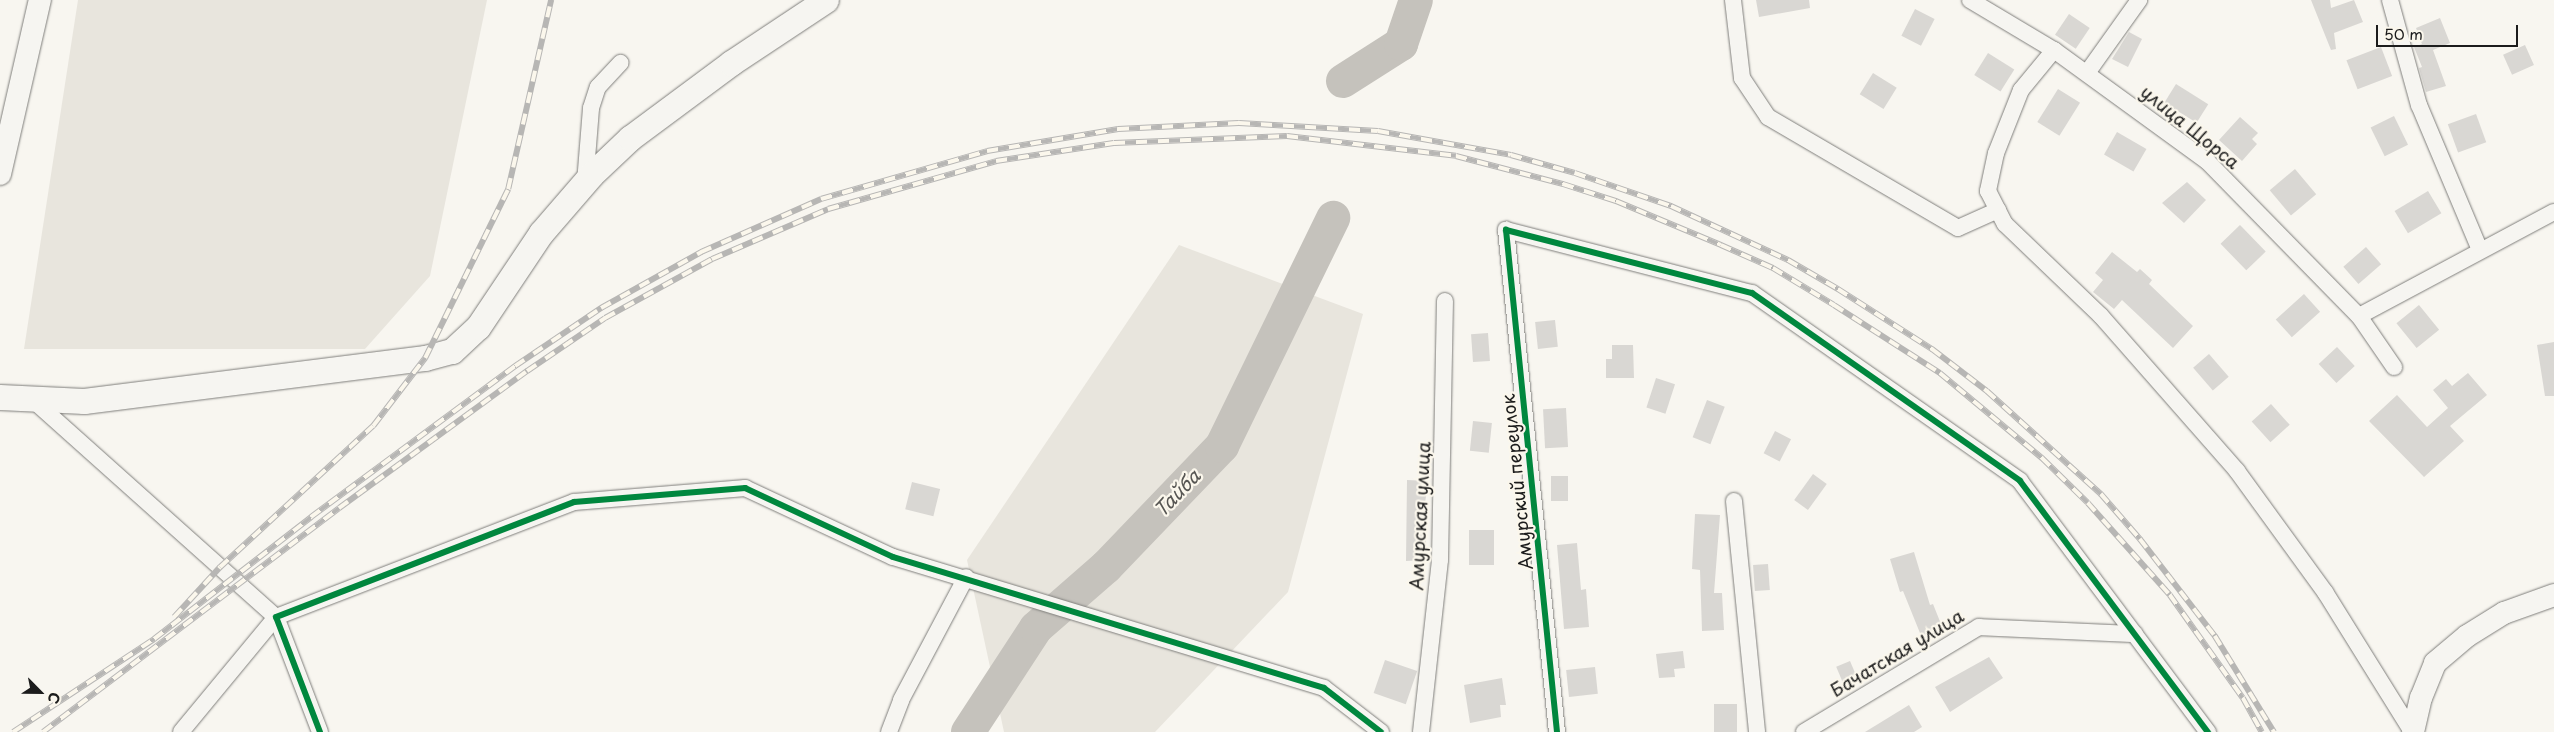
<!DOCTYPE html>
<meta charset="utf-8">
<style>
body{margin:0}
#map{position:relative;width:2554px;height:732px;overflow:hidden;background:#f8f6f0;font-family:"Playpen Sans",sans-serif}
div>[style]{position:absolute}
.built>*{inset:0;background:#e8e5dd}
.river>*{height:34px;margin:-17px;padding:0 17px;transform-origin:17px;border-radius:17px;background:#c5c2bc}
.building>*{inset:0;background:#d9d7d3;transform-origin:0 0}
.roads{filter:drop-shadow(0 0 1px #7f7e7b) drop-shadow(0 0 1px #7f7e7b)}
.street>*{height:16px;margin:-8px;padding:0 8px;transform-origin:8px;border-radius:8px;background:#f6f5f1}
.secondary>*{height:22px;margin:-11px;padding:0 11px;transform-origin:11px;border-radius:11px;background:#f6f5f1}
.primary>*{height:25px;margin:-12.5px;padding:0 12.5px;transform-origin:12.5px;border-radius:12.5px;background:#f6f5f1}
.rail>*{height:5.5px;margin-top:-2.75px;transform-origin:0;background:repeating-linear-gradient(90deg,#fbf7ec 0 11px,#b7b6b4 0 22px);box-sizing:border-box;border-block:1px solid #b7b6b4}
.cycleway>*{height:6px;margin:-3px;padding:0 3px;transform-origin:3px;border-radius:3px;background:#00873e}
span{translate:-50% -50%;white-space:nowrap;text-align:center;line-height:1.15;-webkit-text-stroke:4.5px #fbf7ec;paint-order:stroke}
.street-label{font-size:18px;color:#1c1c1c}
.water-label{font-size:19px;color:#575653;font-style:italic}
.north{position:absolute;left:15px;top:667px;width:50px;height:50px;-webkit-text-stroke:4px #fbf7ec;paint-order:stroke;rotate:113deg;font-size:14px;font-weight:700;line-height:20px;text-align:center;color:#1c1c1c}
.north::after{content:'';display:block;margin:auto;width:18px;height:22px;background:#1c1c1c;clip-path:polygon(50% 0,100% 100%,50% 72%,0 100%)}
.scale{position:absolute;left:2376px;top:25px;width:142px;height:22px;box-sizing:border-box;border:2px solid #1c1c1c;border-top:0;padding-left:6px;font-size:15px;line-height:18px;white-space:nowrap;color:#1c1c1c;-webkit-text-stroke:4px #fbf7ec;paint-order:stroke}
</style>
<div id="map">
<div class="built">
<div style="clip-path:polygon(78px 0,487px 0,430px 276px,365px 349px,24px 349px)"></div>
<div style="clip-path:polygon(1179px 245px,1363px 314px,1288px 592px,1155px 732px,1004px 732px,967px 560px)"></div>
</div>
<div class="river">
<div style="left:1343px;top:81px;width:69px;rotate:-32.5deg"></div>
<div style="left:1401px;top:44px;width:46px;rotate:-71.2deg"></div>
<div style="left:968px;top:732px;width:124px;rotate:-56.8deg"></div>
<div style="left:1036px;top:628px;width:93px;rotate:-41.1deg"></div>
<div style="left:1106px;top:567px;width:168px;rotate:-46.2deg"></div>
<div style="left:1222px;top:446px;width:254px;rotate:-64deg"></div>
</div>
<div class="building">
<div style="clip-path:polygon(1756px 0,1809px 0,1810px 8px,1759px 17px)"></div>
<div style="clip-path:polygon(2311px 0,2330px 0,2331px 8px,2354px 0,2363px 22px,2334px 33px,2336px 49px,2331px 50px)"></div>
<div style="left:1915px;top:9px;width:22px;height:30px;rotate:27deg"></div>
<div style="left:2069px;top:14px;width:25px;height:25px;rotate:34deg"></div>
<div style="clip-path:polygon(2440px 18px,2450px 43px,2433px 50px,2446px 86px,2426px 92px,2419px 68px,2422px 67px,2414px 47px,2422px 44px,2416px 28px)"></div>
<div style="clip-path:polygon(2129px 32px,2142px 39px,2128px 67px,2112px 59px)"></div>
<div style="left:2525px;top:45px;width:22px;height:24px;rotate:66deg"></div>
<div style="left:2381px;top:47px;width:31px;height:37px;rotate:69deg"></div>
<div style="left:1988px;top:53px;width:31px;height:26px;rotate:32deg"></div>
<div style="left:1873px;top:73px;width:28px;height:25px;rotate:32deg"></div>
<div style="left:2176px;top:84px;width:38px;height:22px;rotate:32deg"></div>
<div style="left:2058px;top:89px;width:26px;height:39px;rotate:32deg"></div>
<div style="left:2476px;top:114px;width:30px;height:30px;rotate:70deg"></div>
<div style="left:2394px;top:116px;width:32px;height:26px;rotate:64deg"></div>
<div style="clip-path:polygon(2240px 117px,2258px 133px,2252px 139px,2257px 144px,2242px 161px,2219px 140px)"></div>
<div style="left:2117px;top:132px;width:34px;height:26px;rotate:30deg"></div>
<div style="left:2295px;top:169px;width:33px;height:33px;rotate:50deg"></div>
<div style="clip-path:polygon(2187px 182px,2206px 200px,2184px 223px,2162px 203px)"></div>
<div style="left:2428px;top:191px;width:26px;height:39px;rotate:59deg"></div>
<div style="left:2240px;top:225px;width:37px;height:27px;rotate:46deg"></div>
<div style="left:2366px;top:247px;width:23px;height:30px;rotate:49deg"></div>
<div style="clip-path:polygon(2112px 252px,2137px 272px,2140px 269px,2152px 280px,2149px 284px,2193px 326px,2173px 348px,2122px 300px,2114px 309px,2093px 292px,2103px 280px,2095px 273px)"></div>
<div style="left:2304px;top:294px;width:24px;height:38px;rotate:48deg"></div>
<div style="left:2419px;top:305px;width:32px;height:29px;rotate:51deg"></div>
<div style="left:1555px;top:320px;width:27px;height:20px;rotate:84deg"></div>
<div style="left:1488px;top:333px;width:28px;height:17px;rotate:86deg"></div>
<div style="clip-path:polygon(2554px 342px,2554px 396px,2545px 396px,2537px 345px)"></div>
<div style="clip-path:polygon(1612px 345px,1633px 345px,1634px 378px,1606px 378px,1606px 359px,1612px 359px)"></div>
<div style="left:2337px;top:347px;width:26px;height:25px;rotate:47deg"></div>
<div style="left:2209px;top:354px;width:30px;height:21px;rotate:49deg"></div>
<div style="clip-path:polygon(2468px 373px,2487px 395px,2450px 426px,2464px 441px,2424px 477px,2369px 421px,2397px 395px,2427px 427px,2448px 408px,2433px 390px,2446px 379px,2452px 386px)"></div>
<div style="left:1656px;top:378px;width:20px;height:31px;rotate:18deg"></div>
<div style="left:1707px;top:400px;width:19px;height:40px;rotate:21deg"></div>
<div style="left:2271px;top:404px;width:28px;height:26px;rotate:48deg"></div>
<div style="left:1566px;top:408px;width:39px;height:23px;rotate:87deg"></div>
<div style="left:1473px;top:421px;width:19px;height:30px;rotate:6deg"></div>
<div style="left:1775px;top:431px;width:18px;height:25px;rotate:27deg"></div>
<div style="left:1813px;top:474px;width:17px;height:32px;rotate:36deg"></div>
<div style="left:1551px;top:476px;width:17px;height:25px"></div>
<div style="clip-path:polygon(1407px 480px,1428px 481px,1424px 511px,1427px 560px,1406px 561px)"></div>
<div style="left:912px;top:482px;width:29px;height:28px;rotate:14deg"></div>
<div style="clip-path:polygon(1695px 514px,1720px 515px,1714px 593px,1722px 593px,1724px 630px,1702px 631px,1700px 570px,1692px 569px)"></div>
<div style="left:1469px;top:530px;width:25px;height:35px"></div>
<div style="clip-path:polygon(1577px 543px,1581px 590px,1586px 589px,1589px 627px,1564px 629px,1557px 545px)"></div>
<div style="clip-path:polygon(1914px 552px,1930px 605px,1933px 604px,1943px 629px,1922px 638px,1903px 591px,1900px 592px,1890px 559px)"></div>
<div style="left:1768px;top:564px;width:26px;height:15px;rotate:86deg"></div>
<div style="clip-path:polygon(1683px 651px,1685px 668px,1674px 669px,1675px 677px,1659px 678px,1656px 654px)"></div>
<div style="clip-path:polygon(1989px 657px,2003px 678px,1950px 712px,1935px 687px)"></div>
<div style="left:1385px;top:660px;width:34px;height:35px;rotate:19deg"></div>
<div style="left:1850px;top:661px;width:21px;height:15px;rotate:67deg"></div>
<div style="left:1595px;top:667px;width:27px;height:29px;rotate:84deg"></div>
<div style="clip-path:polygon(1502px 678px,1506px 705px,1500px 705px,1501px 717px,1470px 723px,1464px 685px)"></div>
<div style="left:1737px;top:704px;width:28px;height:23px;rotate:90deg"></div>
<div style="clip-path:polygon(1909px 705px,1922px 727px,1914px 732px,1865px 732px)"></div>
</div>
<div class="roads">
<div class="street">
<div style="left:1733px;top:0;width:79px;rotate:83.4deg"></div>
<div style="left:1742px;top:78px;width:47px;rotate:56.3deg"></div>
<div style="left:1768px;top:117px;width:220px;rotate:30.3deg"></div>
<div style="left:1958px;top:228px;width:44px;rotate:-24.2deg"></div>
<div style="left:1970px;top:0;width:98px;rotate:30.8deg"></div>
<div style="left:2054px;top:50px;width:190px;rotate:36deg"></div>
<div style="left:2208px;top:162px;width:216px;rotate:45.6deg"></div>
<div style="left:2359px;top:316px;width:62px;rotate:55.5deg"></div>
<div style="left:2390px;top:0;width:109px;rotate:74.6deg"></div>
<div style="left:2419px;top:105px;width:157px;rotate:67.2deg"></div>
<div style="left:2054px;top:50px;width:52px;rotate:129.5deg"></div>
<div style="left:2021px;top:90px;width:68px;rotate:111.6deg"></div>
<div style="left:1996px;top:153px;width:39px;rotate:102deg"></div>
<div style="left:1988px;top:191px;width:37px;rotate:63deg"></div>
<div style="left:2005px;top:224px;width:133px;rotate:43.8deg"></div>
<div style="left:2101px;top:316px;width:206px;rotate:48.7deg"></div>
<div style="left:2237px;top:471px;width:150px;rotate:54deg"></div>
<div style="left:2325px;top:592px;width:165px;rotate:58.1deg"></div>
<div style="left:2087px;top:73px;width:90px;rotate:-54.5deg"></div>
<div style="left:585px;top:183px;width:75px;rotate:-85.4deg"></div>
<div style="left:591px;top:108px;width:22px;rotate:-72deg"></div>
<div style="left:598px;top:87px;width:33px;rotate:-47deg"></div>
<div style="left:2359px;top:316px;width:221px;rotate:-28.1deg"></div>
<div style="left:33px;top:400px;width:326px;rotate:41.8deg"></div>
<div style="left:276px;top:617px;width:149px;rotate:129.6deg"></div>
<div style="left:1734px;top:501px;width:232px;rotate:84.3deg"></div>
<div style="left:320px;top:732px;width:123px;rotate:-110.9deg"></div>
<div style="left:276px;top:617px;width:319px;rotate:-21.1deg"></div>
<div style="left:574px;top:502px;width:172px;rotate:-4.7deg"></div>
<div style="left:745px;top:488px;width:163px;rotate:25deg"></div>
<div style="left:893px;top:557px;width:450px;rotate:16.9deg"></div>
<div style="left:1324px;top:688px;width:72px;rotate:37.7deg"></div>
<div style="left:889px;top:732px;width:34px;rotate:-69deg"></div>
<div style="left:901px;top:700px;width:139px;rotate:-62.1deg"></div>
<div style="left:1421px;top:732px;width:173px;rotate:-83.7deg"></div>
<div style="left:1440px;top:560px;width:259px;rotate:-88.9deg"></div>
<div style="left:1557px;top:732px;width:505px;rotate:-95.8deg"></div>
<div style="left:1506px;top:230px;width:254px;rotate:14.4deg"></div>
<div style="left:1752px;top:293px;width:327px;rotate:35deg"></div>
<div style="left:2020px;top:481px;width:314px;rotate:53.2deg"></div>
<div style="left:1804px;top:732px;width:204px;rotate:-31deg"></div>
<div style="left:1979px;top:627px;width:156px;rotate:2.6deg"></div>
</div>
<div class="secondary">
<div style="left:0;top:174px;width:179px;rotate:-77.1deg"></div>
<div style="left:2413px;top:732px;width:35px;rotate:-77deg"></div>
<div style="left:2421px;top:698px;width:38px;rotate:-68deg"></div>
<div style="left:2435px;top:663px;width:42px;rotate:-40.2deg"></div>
<div style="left:2467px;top:636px;width:44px;rotate:-31.9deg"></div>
<div style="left:2504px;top:613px;width:53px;rotate:-19.8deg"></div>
</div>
<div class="primary">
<div style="left:0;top:397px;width:84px;rotate:2.7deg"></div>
<div style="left:84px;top:401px;width:344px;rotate:-7.2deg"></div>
<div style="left:425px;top:358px;width:28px;rotate:-15deg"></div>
<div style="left:452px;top:351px;width:35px;rotate:-43deg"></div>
<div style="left:478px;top:327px;width:113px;rotate:-56.2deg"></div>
<div style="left:541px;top:233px;width:77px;rotate:-49.2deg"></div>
<div style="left:591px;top:175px;width:54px;rotate:-43.5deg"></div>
<div style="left:630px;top:138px;width:126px;rotate:-36.6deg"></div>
<div style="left:731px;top:63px;width:114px;rotate:-33.6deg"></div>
</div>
</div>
<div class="rail">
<div style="left:174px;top:617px;width:68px;rotate:-47.4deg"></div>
<div style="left:220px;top:567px;width:208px;rotate:-42.7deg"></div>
<div style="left:373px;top:426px;width:86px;rotate:-52.6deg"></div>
<div style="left:425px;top:358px;width:188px;rotate:-63.8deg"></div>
<div style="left:508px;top:189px;width:194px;rotate:-77.2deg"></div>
<div style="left:13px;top:732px;width:169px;rotate:-33.4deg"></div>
<div style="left:154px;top:639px;width:199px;rotate:-37.8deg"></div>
<div style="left:311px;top:517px;width:254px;rotate:-36.5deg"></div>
<div style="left:515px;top:366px;width:104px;rotate:-34deg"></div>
<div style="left:601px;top:308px;width:115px;rotate:-29.2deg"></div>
<div style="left:701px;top:252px;width:131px;rotate:-23.8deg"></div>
<div style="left:821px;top:199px;width:173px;rotate:-16.1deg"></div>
<div style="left:987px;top:151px;width:133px;rotate:-9.5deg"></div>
<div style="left:1118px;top:129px;width:121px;rotate:-2.8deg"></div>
<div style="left:1239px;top:123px;width:139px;rotate:3.3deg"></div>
<div style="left:1378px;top:131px;width:135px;rotate:10.2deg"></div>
<div style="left:1511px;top:155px;width:66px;rotate:15.7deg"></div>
<div style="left:1575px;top:173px;width:102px;rotate:19deg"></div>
<div style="left:1671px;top:206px;width:129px;rotate:24.8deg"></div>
<div style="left:1788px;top:260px;width:58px;rotate:30.1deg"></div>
<div style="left:1838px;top:289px;width:112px;rotate:32.6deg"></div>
<div style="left:1932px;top:349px;width:69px;rotate:37.4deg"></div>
<div style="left:1987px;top:391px;width:154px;rotate:42.1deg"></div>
<div style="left:2101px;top:494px;width:60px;rotate:49.1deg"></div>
<div style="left:2140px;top:539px;width:123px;rotate:52.3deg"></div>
<div style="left:2215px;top:636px;width:113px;rotate:58.4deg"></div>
<div style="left:43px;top:732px;width:371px;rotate:-37.1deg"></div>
<div style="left:339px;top:508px;width:233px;rotate:-36.1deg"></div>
<div style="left:527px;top:371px;width:94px;rotate:-34.2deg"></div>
<div style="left:605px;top:318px;width:122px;rotate:-28.9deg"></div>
<div style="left:712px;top:259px;width:126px;rotate:-23.3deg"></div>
<div style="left:828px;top:209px;width:175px;rotate:-15.9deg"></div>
<div style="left:996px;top:161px;width:119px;rotate:-8.7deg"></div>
<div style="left:1114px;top:143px;width:173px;rotate:-2.3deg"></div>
<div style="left:1287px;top:136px;width:170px;rotate:6.7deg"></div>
<div style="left:1456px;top:156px;width:111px;rotate:14.7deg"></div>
<div style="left:1563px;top:184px;width:56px;rotate:17.8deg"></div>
<div style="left:1616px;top:201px;width:114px;rotate:22.7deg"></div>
<div style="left:1721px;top:245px;width:57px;rotate:23.9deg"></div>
<div style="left:1773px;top:268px;width:71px;rotate:31.2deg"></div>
<div style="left:1834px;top:305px;width:126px;rotate:32.7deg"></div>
<div style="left:1940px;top:373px;width:133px;rotate:39.8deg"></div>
<div style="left:2042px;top:458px;width:64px;rotate:44.4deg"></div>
<div style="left:2088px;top:503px;width:123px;rotate:48.3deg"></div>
<div style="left:2170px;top:595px;width:126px;rotate:54.7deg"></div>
<div style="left:2243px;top:698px;width:39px;rotate:61deg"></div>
</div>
<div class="cycleway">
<div style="left:320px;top:732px;width:123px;rotate:-110.9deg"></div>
<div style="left:276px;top:617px;width:319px;rotate:-21.1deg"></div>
<div style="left:574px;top:502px;width:172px;rotate:-4.7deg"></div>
<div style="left:745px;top:488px;width:163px;rotate:25deg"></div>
<div style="left:893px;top:557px;width:450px;rotate:16.9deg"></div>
<div style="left:1324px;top:688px;width:72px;rotate:37.7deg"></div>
<div style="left:1557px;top:732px;width:505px;rotate:-95.8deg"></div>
<div style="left:1506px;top:230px;width:254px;rotate:14.4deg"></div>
<div style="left:1752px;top:293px;width:327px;rotate:35deg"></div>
<div style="left:2020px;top:481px;width:314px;rotate:53.2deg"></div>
</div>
<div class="street-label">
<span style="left:2190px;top:127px;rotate:39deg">улица Щорса</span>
<span style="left:1517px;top:482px;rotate:-96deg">Амурский переулок</span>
<span style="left:1420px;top:516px;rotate:-87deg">Амурская улица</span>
<span style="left:1897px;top:653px;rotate:-31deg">Бачатская улица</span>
</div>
<div class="water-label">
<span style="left:1177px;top:493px;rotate:-46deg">Тайба</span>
</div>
<div class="north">С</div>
<div class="scale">50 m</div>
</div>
